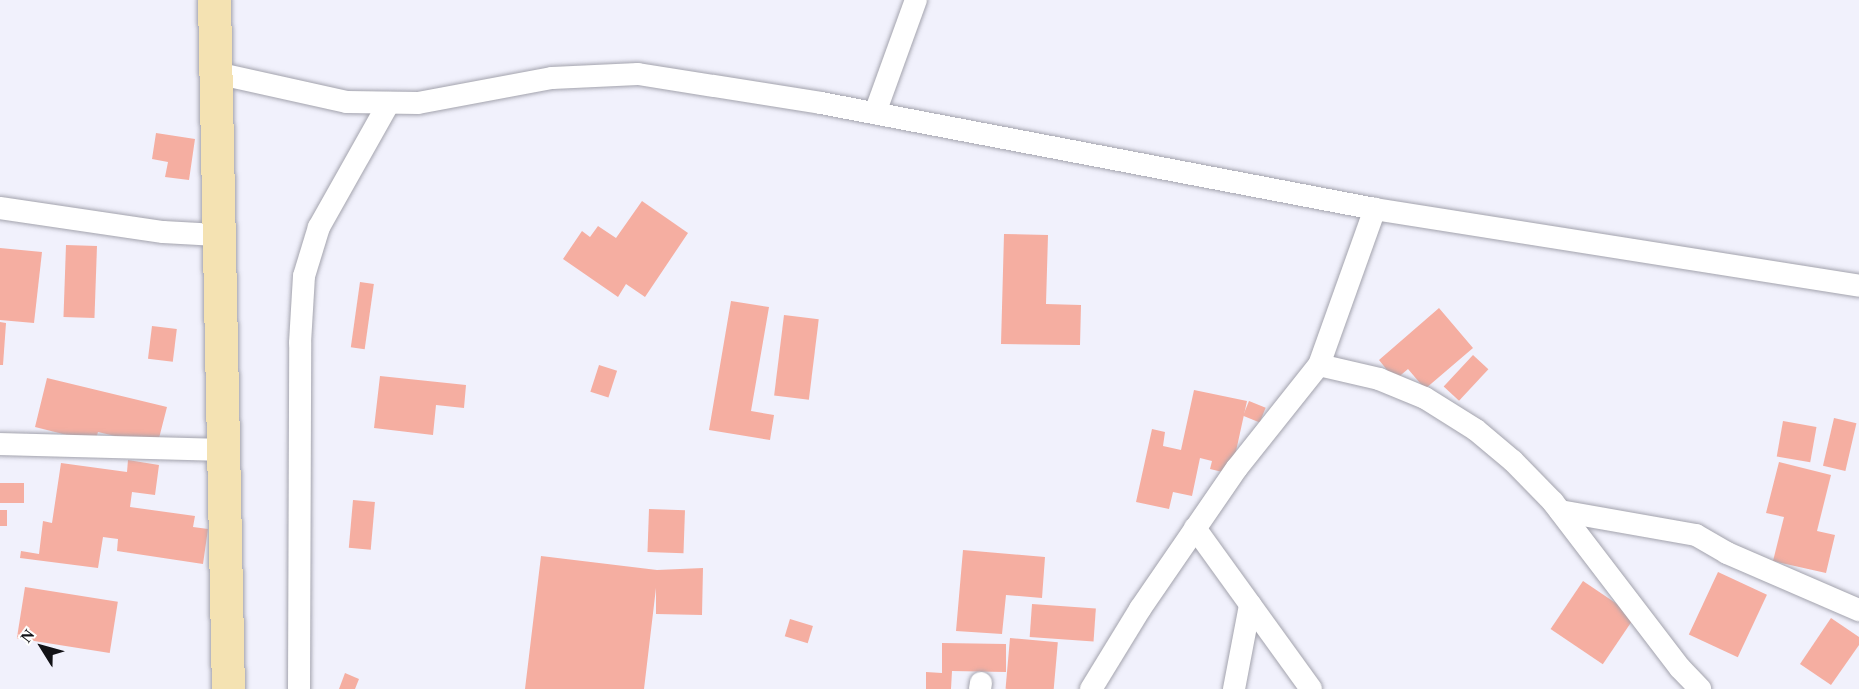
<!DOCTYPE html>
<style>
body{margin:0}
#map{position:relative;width:1859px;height:689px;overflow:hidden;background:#f1f1fc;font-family:Georgia,serif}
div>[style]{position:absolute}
.building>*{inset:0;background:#f5aea1;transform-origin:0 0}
.roads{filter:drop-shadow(0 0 2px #a3a3ad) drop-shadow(0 0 2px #a3a3ad)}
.street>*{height:22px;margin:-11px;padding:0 11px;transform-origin:11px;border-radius:11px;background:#fff}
.primary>*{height:33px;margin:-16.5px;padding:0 16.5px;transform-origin:16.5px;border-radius:16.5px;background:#f4e2b2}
span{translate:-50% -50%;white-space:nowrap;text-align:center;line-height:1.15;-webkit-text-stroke:4.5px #fff;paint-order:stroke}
.north{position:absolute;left:12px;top:617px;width:60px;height:60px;-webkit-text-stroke:4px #fff;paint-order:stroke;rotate:307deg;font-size:16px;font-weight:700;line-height:24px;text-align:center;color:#121216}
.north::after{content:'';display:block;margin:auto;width:21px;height:27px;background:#121216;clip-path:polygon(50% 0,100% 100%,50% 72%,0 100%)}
</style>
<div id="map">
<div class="building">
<div style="clip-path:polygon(156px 133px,195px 139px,189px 180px,165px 177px,168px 162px,152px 159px)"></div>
<div style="clip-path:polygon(642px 201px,688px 233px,645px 297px,626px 284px,618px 297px,563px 259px,582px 231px,590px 237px,598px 226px,616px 238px)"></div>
<div style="clip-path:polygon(1004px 234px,1048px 235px,1046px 304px,1081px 305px,1080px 345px,1001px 344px)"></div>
<div style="left:66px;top:245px;width:31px;height:72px;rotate:2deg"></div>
<div style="clip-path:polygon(0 248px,42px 252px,34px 323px,0 320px)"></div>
<div style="left:360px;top:282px;width:14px;height:66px;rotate:8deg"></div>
<div style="clip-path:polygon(731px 301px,769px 307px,751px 411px,774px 415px,770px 440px,709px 430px)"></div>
<div style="clip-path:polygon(1439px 308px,1473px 348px,1425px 389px,1408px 369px,1395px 380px,1379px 360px)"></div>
<div style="left:784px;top:315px;width:35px;height:81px;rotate:7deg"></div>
<div style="clip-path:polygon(0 322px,6px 323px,3px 365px,0 365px)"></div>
<div style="left:152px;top:326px;width:25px;height:33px;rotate:7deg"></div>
<div style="left:1473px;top:355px;width:21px;height:43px;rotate:43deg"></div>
<div style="left:599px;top:365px;width:19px;height:28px;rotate:18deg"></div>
<div style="clip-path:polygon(380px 376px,466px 385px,464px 408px,436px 405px,433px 435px,374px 428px)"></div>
<div style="clip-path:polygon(47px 378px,167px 407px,157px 446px,98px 432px,95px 442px,35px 427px)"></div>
<div style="clip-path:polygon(1194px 390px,1247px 401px,1231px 474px,1210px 469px,1212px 461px,1200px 458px,1192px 496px,1173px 492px,1169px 509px,1136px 502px,1152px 429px,1165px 432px,1163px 446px,1181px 450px)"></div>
<div style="left:1249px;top:401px;width:18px;height:16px;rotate:22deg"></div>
<div style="left:1834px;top:418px;width:23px;height:49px;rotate:13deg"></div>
<div style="left:1783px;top:421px;width:34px;height:36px;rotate:10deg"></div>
<div style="clip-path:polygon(128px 460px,159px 465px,155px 495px,132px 492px,130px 507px,195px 516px,193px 527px,208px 529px,203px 564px,117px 551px,118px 539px,103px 537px,98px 568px,20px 558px,21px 551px,39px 554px,43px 521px,52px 523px,61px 463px,127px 472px)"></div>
<div style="clip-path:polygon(1779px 462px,1831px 475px,1817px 531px,1835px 535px,1826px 573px,1773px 561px,1784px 517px,1766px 513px)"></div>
<div style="left:0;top:483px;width:24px;height:20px"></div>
<div style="left:353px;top:500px;width:22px;height:48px;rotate:5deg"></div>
<div style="left:649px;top:509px;width:36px;height:43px;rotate:2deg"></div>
<div style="left:0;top:510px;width:7px;height:16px"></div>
<div style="clip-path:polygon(963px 550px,1045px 557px,1042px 598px,1006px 595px,1002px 634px,956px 631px)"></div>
<div style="clip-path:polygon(541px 556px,657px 570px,703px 568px,702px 615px,656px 614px,656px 588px,644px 689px,525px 689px)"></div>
<div style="left:1718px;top:572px;width:54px;height:69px;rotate:25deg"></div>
<div style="left:1583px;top:581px;width:63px;height:58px;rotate:34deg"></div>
<div style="left:25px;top:587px;width:94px;height:52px;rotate:9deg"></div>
<div style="left:1032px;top:604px;width:64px;height:33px;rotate:4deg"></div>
<div style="clip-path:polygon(1831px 618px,1859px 637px,1859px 645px,1831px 685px,1800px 664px)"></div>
<div style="left:790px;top:619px;width:24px;height:18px;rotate:17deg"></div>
<div style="left:1010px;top:638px;width:48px;height:51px;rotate:5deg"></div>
<div style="clip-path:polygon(942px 643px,1006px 644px,1006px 672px,952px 671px,951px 689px,926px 689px,926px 672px,942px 673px)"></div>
<div style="clip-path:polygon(345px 673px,359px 679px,355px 689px,339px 689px)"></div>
</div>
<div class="roads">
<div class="street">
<div style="left:216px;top:73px;width:134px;rotate:12.5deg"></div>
<div style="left:347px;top:102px;width:71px;rotate:0.8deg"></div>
<div style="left:418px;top:103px;width:136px;rotate:-10.6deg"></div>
<div style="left:552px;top:78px;width:86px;rotate:-2.7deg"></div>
<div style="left:638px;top:74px;width:185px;rotate:9deg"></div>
<div style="left:821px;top:103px;width:564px;rotate:10.83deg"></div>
<div style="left:1375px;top:209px;width:490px;rotate:9deg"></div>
<div style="left:875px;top:113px;width:120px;rotate:-70.1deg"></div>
<div style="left:0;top:208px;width:165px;rotate:8.4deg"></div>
<div style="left:163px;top:232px;width:54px;rotate:3.2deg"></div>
<div style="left:1319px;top:365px;width:166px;rotate:-70.3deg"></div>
<div style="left:0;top:444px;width:224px;rotate:1.5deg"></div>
<div style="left:1560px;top:511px;width:138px;rotate:10deg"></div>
<div style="left:1696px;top:535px;width:36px;rotate:30deg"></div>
<div style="left:1727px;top:553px;width:144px;rotate:23.4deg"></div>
<div style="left:1195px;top:528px;width:198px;rotate:54.2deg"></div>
<div style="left:299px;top:689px;width:346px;rotate:-89.8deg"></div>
<div style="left:300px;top:343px;width:67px;rotate:-86.6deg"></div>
<div style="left:304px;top:276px;width:51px;rotate:-73deg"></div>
<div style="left:319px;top:227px;width:142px;rotate:-60.6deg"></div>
<div style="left:980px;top:689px;width:6px;rotate:-81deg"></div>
<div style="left:1091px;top:689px;width:94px;rotate:-58.5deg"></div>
<div style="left:1140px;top:609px;width:171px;rotate:-55.5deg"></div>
<div style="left:1237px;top:468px;width:132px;rotate:-51.5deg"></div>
<div style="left:1319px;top:365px;width:62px;rotate:13.1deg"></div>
<div style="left:1379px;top:379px;width:50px;rotate:22.4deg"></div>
<div style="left:1425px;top:398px;width:60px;rotate:32.1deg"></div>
<div style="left:1476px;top:430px;width:48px;rotate:40deg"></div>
<div style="left:1513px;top:461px;width:57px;rotate:45.7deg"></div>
<div style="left:1553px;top:502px;width:209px;rotate:52.6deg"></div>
<div style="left:1680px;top:668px;width:29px;rotate:46deg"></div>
<div style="left:1234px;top:689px;width:86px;rotate:-79.2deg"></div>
</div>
<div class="primary">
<div style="left:214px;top:0;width:689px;rotate:88.84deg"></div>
</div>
</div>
<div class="north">N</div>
</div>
